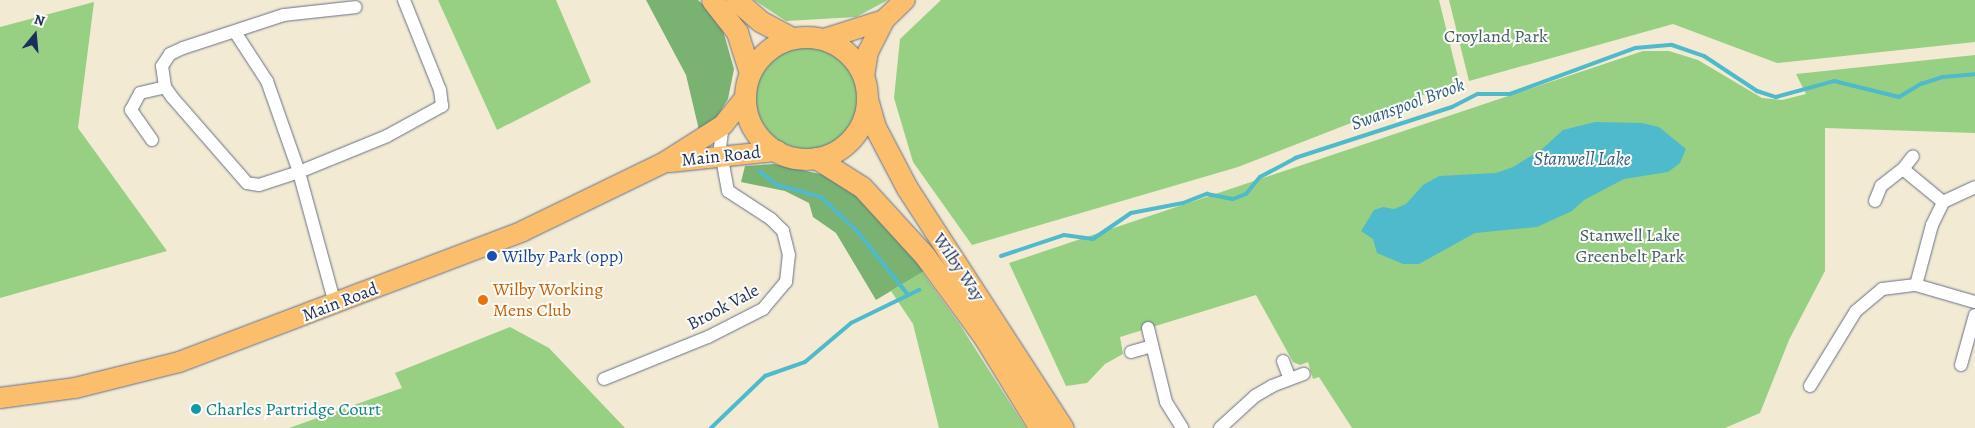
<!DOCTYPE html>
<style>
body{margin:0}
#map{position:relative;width:1975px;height:428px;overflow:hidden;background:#f2ead3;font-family:Alegreya,serif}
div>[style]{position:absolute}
.green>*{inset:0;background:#97d083}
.round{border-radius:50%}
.forest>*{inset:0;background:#79b271}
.water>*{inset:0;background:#4fbacb}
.stream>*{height:4px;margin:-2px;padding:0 2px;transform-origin:2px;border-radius:2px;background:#4fbacb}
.roads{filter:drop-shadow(0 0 1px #667087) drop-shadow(0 0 1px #667087)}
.minor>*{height:12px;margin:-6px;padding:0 6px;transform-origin:6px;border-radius:6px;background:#fff}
.primary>*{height:20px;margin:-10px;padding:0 10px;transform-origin:10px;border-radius:10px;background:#fabe6d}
.trunk>*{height:21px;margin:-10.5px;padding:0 10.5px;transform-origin:10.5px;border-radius:10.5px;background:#fabe6d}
.trunk>.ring{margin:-10.5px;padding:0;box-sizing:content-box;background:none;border:21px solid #fabe6d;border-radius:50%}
.dots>*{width:14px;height:14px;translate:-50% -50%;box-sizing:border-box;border:2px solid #fdfcf7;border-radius:50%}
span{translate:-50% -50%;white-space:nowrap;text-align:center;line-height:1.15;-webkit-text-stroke:4px #fdfcf7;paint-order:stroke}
.park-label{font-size:18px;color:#405f69}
.street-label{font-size:18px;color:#1b2f5e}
.transit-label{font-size:18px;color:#164399}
.left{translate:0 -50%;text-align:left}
.food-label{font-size:18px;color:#c56008}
.culture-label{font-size:18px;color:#0d838f}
.water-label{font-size:19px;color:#2d6084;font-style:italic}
.north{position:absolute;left:10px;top:10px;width:50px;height:50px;-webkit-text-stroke:4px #fdfcf7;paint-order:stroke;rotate:17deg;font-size:14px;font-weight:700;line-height:20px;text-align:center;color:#1b2f5e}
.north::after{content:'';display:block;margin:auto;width:18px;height:22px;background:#1b2f5e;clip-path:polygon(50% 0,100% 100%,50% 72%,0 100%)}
</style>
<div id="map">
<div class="green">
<div style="clip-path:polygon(438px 0,556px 0,591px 82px,497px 130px)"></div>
<div style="clip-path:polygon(754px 0,888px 0,856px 17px,786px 21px)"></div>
<div style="clip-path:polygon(941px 0,1439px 0,1459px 81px,1238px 167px,972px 245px,913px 162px,894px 98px,900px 39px)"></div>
<div style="clip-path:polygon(1449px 0,1975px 0,1975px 42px,1777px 63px,1673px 24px,1469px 81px)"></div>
<div style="clip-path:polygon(94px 2px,78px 128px,167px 251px,0 298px,0 27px)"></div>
<div class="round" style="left:755px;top:43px;width:106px;height:106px"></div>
<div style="clip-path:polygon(1643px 51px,1669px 51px,1698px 60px,1762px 98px,1782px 100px,1806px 94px,1796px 74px,1975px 55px,1975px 133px,1825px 128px,1825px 271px,1789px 340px,1760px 413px,1725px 428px,1352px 428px,1319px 377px,1313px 379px,1308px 362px,1300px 365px,1293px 362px,1256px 295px,1120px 337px,1123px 354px,1105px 364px,1087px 383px,1066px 386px,1009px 263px)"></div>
<div style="clip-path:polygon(922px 272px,960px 325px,1026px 428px,939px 428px,913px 324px,891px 291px)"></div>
<div style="clip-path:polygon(510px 327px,549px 348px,625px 428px,289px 428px,402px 388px,395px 373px)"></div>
</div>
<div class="forest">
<div style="clip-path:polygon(646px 0,698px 0,720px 20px,734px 69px,728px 99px,715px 120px,699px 130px,686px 75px)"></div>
<div style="clip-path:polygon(774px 164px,834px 177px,885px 219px,924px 271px,876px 300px,836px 233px,813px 217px,809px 203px,785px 191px,741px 182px,745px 166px)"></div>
</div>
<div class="water">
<div style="clip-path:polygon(1595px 122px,1642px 123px,1659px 127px,1686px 149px,1680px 163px,1668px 172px,1624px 179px,1584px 200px,1572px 211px,1537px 227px,1475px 233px,1419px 264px,1403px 264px,1377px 253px,1373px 239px,1361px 231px,1374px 210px,1383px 207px,1394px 209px,1406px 204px,1423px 185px,1439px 176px,1496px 173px,1513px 167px,1541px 150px,1563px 130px)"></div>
</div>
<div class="stream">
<div style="left:759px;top:171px;width:23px;rotate:38deg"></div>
<div style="left:777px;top:185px;width:46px;rotate:15.3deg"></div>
<div style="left:821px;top:197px;width:50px;rotate:43.4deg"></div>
<div style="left:857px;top:231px;width:82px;rotate:51.4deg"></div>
<div style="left:1001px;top:256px;width:66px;rotate:-18.4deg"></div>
<div style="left:1064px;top:235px;width:29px;rotate:8deg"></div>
<div style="left:1093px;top:239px;width:46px;rotate:-34.4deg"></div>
<div style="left:1131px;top:213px;width:53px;rotate:-10.9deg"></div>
<div style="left:1183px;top:203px;width:26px;rotate:-21deg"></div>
<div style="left:1207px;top:194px;width:26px;rotate:11deg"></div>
<div style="left:1233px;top:199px;width:14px;rotate:-21deg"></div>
<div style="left:1246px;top:194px;width:22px;rotate:-51deg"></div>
<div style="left:1260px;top:177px;width:40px;rotate:-28deg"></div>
<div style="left:1295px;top:158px;width:165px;rotate:-18deg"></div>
<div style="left:1452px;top:107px;width:29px;rotate:-27deg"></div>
<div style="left:1478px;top:94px;width:32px"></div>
<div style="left:1510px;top:94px;width:133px;rotate:-20.2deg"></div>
<div style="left:1635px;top:48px;width:37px;rotate:-5deg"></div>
<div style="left:1672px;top:45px;width:34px;rotate:19deg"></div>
<div style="left:1704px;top:56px;width:64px;rotate:33.4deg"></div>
<div style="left:1757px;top:91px;width:20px;rotate:18deg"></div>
<div style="left:1776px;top:97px;width:60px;rotate:-15.4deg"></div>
<div style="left:1834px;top:81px;width:67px;rotate:13.8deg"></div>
<div style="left:1899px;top:97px;width:26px;rotate:-31deg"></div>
<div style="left:1921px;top:84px;width:23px;rotate:-18deg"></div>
<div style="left:1943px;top:77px;width:32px;rotate:-5deg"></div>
<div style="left:711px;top:428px;width:75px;rotate:-43.9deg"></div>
<div style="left:765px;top:376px;width:42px;rotate:-19.3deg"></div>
<div style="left:805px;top:362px;width:60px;rotate:-40.3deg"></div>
<div style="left:851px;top:323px;width:76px;rotate:-25.9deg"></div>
</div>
<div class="roads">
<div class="minor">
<div style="left:235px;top:32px;width:59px;rotate:56.9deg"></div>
<div style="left:267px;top:81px;width:96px;rotate:70.6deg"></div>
<div style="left:299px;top:172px;width:95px;rotate:-22.2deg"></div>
<div style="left:387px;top:136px;width:63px;rotate:-28.6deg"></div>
<div style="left:442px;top:106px;width:16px;rotate:-97deg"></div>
<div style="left:440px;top:90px;width:97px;rotate:-111.8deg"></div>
<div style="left:152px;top:140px;width:37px;rotate:-125deg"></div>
<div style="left:131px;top:110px;width:19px;rotate:-62deg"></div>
<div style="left:140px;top:93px;width:26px;rotate:-13deg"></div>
<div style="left:1903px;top:169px;width:52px;rotate:39.5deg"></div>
<div style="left:1875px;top:201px;width:16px;rotate:-68deg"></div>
<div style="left:1881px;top:186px;width:28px;rotate:-38deg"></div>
<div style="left:1903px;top:169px;width:16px;rotate:-52deg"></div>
<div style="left:1916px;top:285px;width:62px;rotate:-75.1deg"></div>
<div style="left:1932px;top:225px;width:25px;rotate:-64deg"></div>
<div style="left:1943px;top:202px;width:35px;rotate:-25deg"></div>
<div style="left:335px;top:304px;width:137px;rotate:-105.3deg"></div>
<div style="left:299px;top:172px;width:42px;rotate:162deg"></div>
<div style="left:259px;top:185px;width:12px;rotate:-171deg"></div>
<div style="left:247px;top:183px;width:114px;rotate:-131.1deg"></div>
<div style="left:172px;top:97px;width:12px;rotate:-125deg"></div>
<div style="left:165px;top:87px;width:21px;rotate:-98deg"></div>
<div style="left:162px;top:66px;width:14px;rotate:-56deg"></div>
<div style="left:170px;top:54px;width:14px;rotate:-25deg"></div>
<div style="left:183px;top:48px;width:106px;rotate:-18.1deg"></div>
<div style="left:284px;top:15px;width:72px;rotate:-6.3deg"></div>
<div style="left:1148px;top:328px;width:76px;rotate:76.3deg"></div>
<div style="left:1166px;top:402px;width:31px;rotate:58deg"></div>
<div style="left:1131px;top:352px;width:22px;rotate:-16deg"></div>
<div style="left:1283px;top:361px;width:19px;rotate:69deg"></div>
<div style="left:1961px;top:365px;width:52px;rotate:-74.4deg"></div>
<div style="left:604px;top:379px;width:112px;rotate:-22deg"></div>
<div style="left:708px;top:337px;width:62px;rotate:-27deg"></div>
<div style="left:763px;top:309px;width:35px;rotate:-50deg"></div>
<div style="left:786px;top:282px;width:27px;rotate:-84deg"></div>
<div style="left:789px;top:255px;width:25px;rotate:-104deg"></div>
<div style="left:783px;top:231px;width:17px;rotate:-135deg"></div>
<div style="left:771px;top:219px;width:51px;rotate:-146.9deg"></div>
<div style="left:728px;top:191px;width:44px;rotate:-100.5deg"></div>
<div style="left:720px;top:148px;width:23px;rotate:-83deg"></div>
<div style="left:1810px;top:386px;width:88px;rotate:-58.5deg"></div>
<div style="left:1856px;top:311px;width:34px;rotate:-40deg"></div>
<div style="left:1882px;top:289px;width:34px;rotate:-7deg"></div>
<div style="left:1916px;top:285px;width:61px;rotate:16.1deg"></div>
<div style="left:1220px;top:428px;width:47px;rotate:-42.4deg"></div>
<div style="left:1255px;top:396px;width:20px;rotate:-30deg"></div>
<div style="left:1272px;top:386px;width:34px;rotate:-21deg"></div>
</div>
<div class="primary">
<div style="left:824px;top:39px;width:63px;rotate:-17.6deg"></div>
<div style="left:864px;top:77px;width:25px;rotate:-81deg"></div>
<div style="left:868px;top:52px;width:36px;rotate:-63deg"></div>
<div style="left:884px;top:20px;width:29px;rotate:-44deg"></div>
<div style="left:670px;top:162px;width:108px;rotate:-5.9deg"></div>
<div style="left:0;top:398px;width:76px;rotate:-7.6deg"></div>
<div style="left:75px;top:388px;width:107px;rotate:-14deg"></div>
<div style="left:179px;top:362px;width:368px;rotate:-20.8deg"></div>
<div style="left:523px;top:231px;width:158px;rotate:-25.9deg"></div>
<div style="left:665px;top:162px;width:69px;rotate:-32.5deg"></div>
<div style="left:723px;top:125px;width:35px;rotate:-51deg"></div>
</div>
<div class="trunk">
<div style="left:712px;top:0;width:41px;rotate:52deg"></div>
<div style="left:737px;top:32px;width:43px;rotate:72.4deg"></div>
<div style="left:736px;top:0;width:32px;rotate:41deg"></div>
<div style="left:760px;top:21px;width:36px;rotate:28deg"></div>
<div class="ring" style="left:745px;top:37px;width:101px;height:101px"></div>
<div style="left:867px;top:99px;width:29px;rotate:74deg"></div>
<div style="left:875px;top:127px;width:69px;rotate:62.3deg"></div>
<div style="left:907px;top:188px;width:286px;rotate:57deg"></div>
<div style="left:816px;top:158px;width:54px;rotate:32.2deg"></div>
<div style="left:862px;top:187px;width:93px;rotate:47.6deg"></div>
<div style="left:925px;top:256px;width:100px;rotate:53.9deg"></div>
<div style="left:984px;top:337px;width:107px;rotate:58.4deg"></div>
</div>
</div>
<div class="dots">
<div style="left:492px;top:256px;background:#1a4fb4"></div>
<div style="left:483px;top:300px;background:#e8710a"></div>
<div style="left:196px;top:409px;background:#0f9aa8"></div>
</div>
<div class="park-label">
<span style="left:1496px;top:36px">Croyland Park</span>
<span style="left:1630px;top:246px">Stanwell Lake<br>Greenbelt Park</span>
</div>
<div class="street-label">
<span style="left:721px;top:156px;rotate:-6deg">Main Road</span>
<span style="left:959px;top:267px;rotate:56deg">Wilby Way</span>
<span style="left:340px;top:302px;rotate:-21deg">Main Road</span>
<span style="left:723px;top:307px;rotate:-28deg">Brook Vale</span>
</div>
<div class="transit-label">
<span class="left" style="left:502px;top:256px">Wilby Park (opp)</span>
</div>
<div class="food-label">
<span class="left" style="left:493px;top:300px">Wilby Working<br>Mens Club</span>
</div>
<div class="culture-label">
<span class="left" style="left:206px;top:409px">Charles Partridge Court</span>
</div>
<div class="water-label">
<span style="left:1408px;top:105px;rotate:-20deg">Swanspool Brook</span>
<span style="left:1582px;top:160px">Stanwell Lake</span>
</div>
<div class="north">N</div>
</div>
